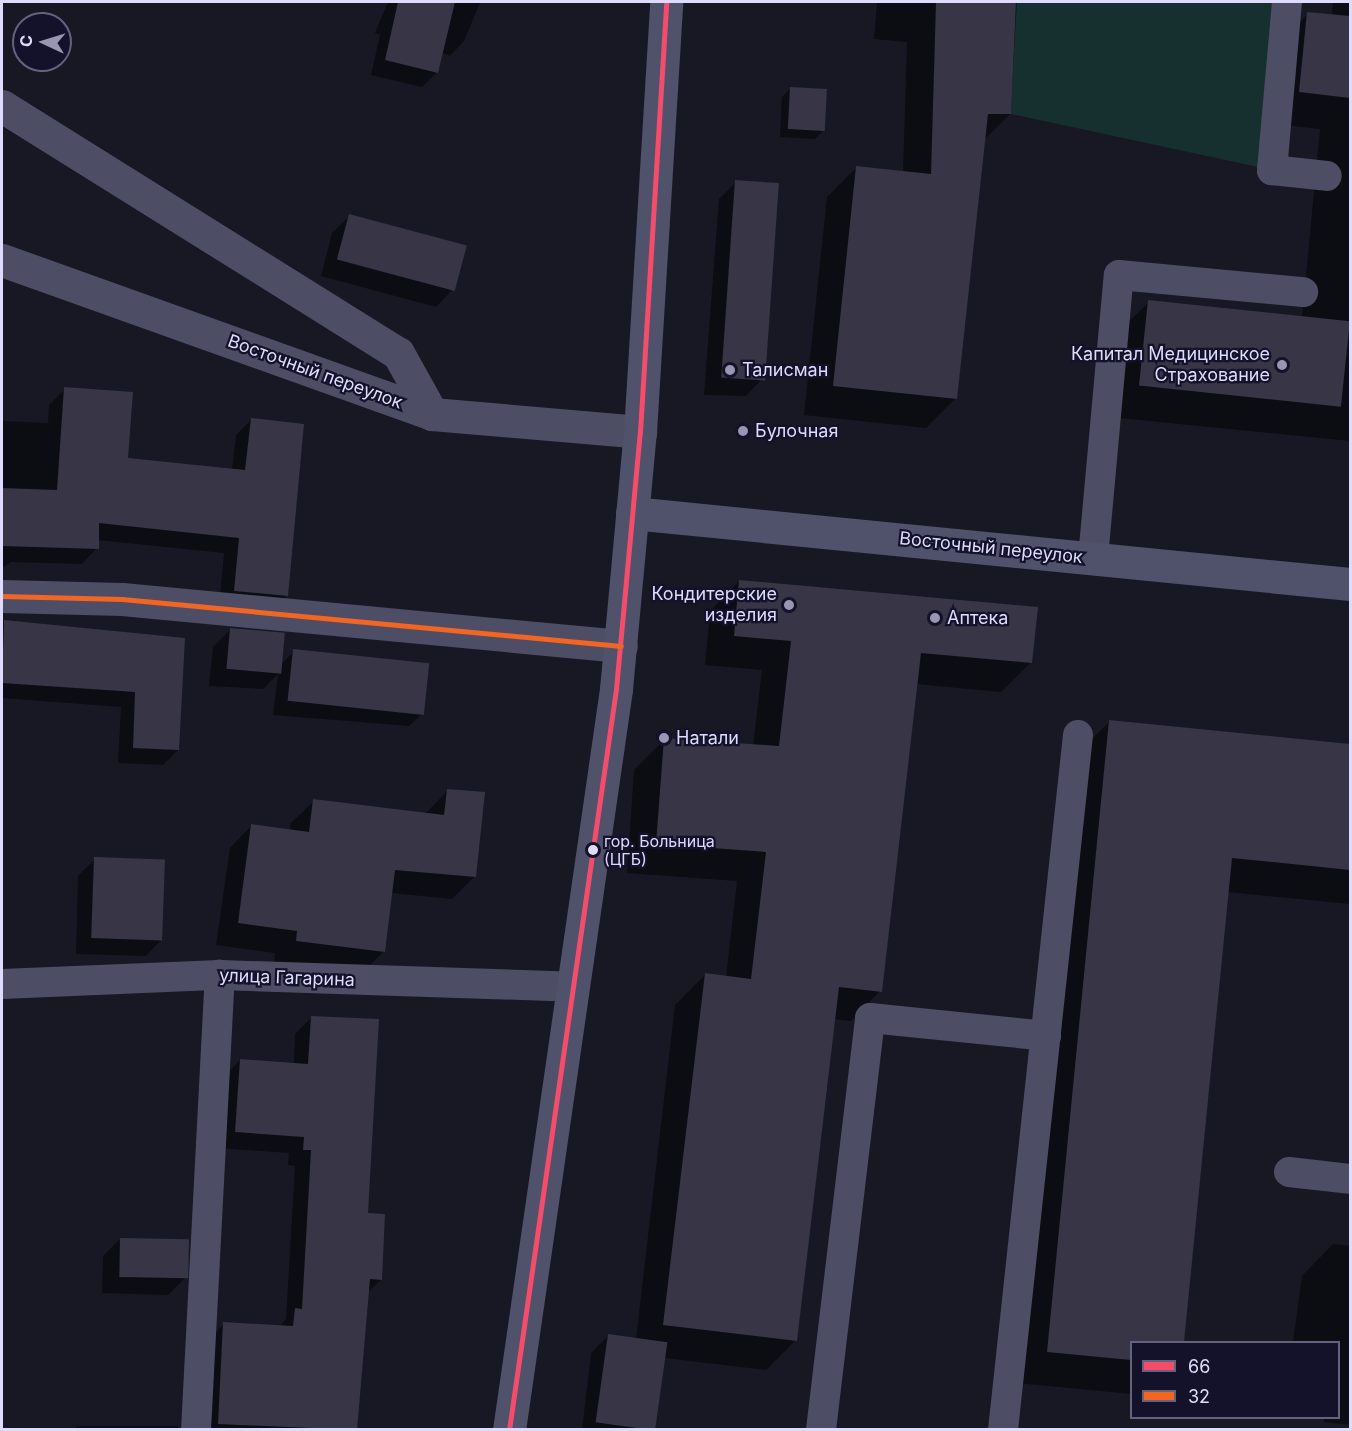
<!DOCTYPE html>
<meta charset="utf-8">
<style>
body{margin:0}
#map{position:relative;width:1352px;height:1431px;overflow:hidden;background:#181724;font-family:Inter,sans-serif}
div>[style]{position:absolute}
.green>*{inset:0;background:#15302f}
.shadow>*{inset:0;background:#0007;transform-origin:0 0}
.building>*{inset:0;background:#383546;transform-origin:0 0}
.lane>*{height:30px;margin:-15px;padding:0 15px;transform-origin:15px;border-radius:15px;background:#4d4d65}
.street>*{height:33px;margin:-16.5px;padding:0 16.5px;transform-origin:16.5px;border-radius:16.5px;background:#4d4d65}
.secondary>*{height:33px;margin:-16.5px;padding:0 16.5px;transform-origin:16.5px;border-radius:16.5px;background:#50516a}
.bus-1>*{height:4.5px;margin:-2.25px;padding:0 2.25px;transform-origin:2.25px;border-radius:2.25px;background:#f44d6c}
.bus-2>*{height:4.5px;margin:-2.25px;padding:0 2.25px;transform-origin:2.25px;border-radius:2.25px;background:#f26522}
.dots>*{width:16px;height:16px;translate:-50% -50%;box-sizing:border-box;border:3px solid #14112a;border-radius:50%}
span{translate:-50% -50%;white-space:nowrap;text-align:center;line-height:1.15;-webkit-text-stroke:4.5px #14112a;paint-order:stroke}
.bus-label{font-size:16px;color:#dedbfe}
.left{translate:0 -50%;text-align:left}
.poi-label{font-size:18px;color:#dedbfe}
.right{translate:-100% -50%;text-align:right}
.street-label{font-size:18px;color:#dedbfe}
.frame{position:absolute;inset:0;border:3px solid #dedbfe;pointer-events:none}
.legend{position:absolute;left:1130px;top:1341px;width:210px;height:78px;box-sizing:border-box;background:#14112a;border:2px solid #65627f;margin:0;padding:8px 10px;list-style:none;font-size:18px;color:#dedbfe}
.legend li{display:flex;align-items:center;gap:12px;height:30px}
.legend b{width:30px;border:2px solid #65627f}
.north{position:absolute;left:12px;top:12px;width:60px;height:60px;box-sizing:border-box;background:#14112a;border:2px solid #65627f;border-radius:50%;rotate:274deg;font-size:16px;font-weight:700;line-height:24px;text-align:center;color:#dedbfe}
.north::after{content:'';display:block;margin:auto;width:21px;height:27px;background:#9996b2;clip-path:polygon(50% 0,100% 100%,50% 72%,0 100%)}
</style>
<div id="map">
<div class="green">
<div style="clip-path:polygon(1016px 2px,1287px 2px,1272px 170px,1011px 114px)"></div>
</div>
<div class="shadow">
<div style="clip-path:polygon(388px 2px,480px 3px,464px 41px,450px 56px,441px 52px,437px 72px,422px 87px,371px 75px,380px 35px,375px 33px)"></div>
<div style="clip-path:polygon(877px 2px,1017px 2px,1010px 114px,983px 141px,955px 399px,926px 428px,804px 415px,827px 197px,856px 168px,903px 172px,907px 42px,874px 39px)"></div>
<div style="clip-path:polygon(1333px 2px,1350px 2px,1350px 441px,1109px 417px,1117px 333px,1149px 302px,1302px 317px,1320px 129px,1268px 123px,1276px 46px,1308px 14px,1332px 16px)"></div>
<div style="clip-path:polygon(790px 89px,824px 130px,815px 139px,780px 137px,782px 97px)"></div>
<div style="clip-path:polygon(736px 182px,763px 378px,746px 396px,704px 395px,719px 199px)"></div>
<div style="clip-path:polygon(350px 216px,453px 289px,436px 307px,321px 276px,332px 233px)"></div>
<div style="clip-path:polygon(65px 389px,127px 459px,232px 470px,236px 435px,252px 419px,287px 595px,271px 611px,219px 606px,224px 553px,98px 540px,97px 548px,82px 564px,11px 562px,2px 568px,2px 421px,48px 423px,49px 405px)"></div>
<div style="clip-path:polygon(739px 581px,1031px 662px,1001px 692px,916px 684px,880px 991px,851px 1021px,833px 1019px,796px 1340px,766px 1370px,664px 1358px,655px 1430px,582px 1430px,591px 1353px,608px 1336px,636px 1339px,675px 1005px,705px 975px,726px 977px,737px 881px,627px 873px,634px 770px,664px 740px,753px 746px,762px 670px,705px 665px,710px 611px)"></div>
<div style="clip-path:polygon(5px 621px,184px 639px,178px 750px,163px 765px,118px 763px,121px 707px,2px 698px,2px 625px)"></div>
<div style="clip-path:polygon(230px 630px,281px 664px,294px 651px,424px 712px,409px 726px,273px 715px,278px 674px,263px 689px,209px 686px,213px 647px)"></div>
<div style="clip-path:polygon(1109px 722px,1350px 746px,1350px 904px,1227px 892px,1183px 1342px,1132px 1342px,1132px 1394px,1016px 1383px,1078px 753px)"></div>
<div style="clip-path:polygon(448px 790px,475px 876px,452px 899px,391px 893px,384px 951px,362px 973px,274px 963px,275px 953px,216px 945px,230px 848px,252px 825px,290px 831px,291px 823px,314px 801px,425px 814px)"></div>
<div style="clip-path:polygon(95px 859px,163px 938px,146px 956px,76px 954px,78px 876px)"></div>
<div style="clip-path:polygon(312px 1017px,381px 1280px,367px 1293px,356px 1430px,203px 1430px,207px 1340px,224px 1324px,279px 1327px,286px 1319px,295px 1166px,288px 1165px,289px 1153px,219px 1148px,224px 1077px,240px 1060px,294px 1064px,295px 1034px)"></div>
<div style="clip-path:polygon(120px 1239px,185px 1278px,168px 1295px,102px 1293px,103px 1256px)"></div>
<div style="clip-path:polygon(1333px 1244px,1350px 1246px,1350px 1425px,1324px 1422px,1324px 1418px,1338px 1418px,1338px 1342px,1293px 1342px,1302px 1276px)"></div>
<div style="left:76px;top:1426px;width:102px;height:5px"></div>
</div>
<div class="building">
<div style="clip-path:polygon(398px 2px,455px 2px,438px 73px,385px 60px)"></div>
<div style="clip-path:polygon(936px 2px,1016px 2px,1011px 114px,988px 114px,957px 399px,833px 386px,856px 166px,931px 174px)"></div>
<div style="clip-path:polygon(1307px 12px,1350px 16px,1350px 98px,1299px 92px)"></div>
<div style="left:790px;top:87px;width:37px;height:42px;rotate:3deg"></div>
<div style="left:735px;top:180px;width:44px;height:198px;rotate:4deg"></div>
<div style="left:349px;top:214px;width:122px;height:47px;rotate:15deg"></div>
<div style="left:1148px;top:300px;width:203px;height:86px;rotate:6deg"></div>
<div style="clip-path:polygon(64px 387px,133px 392px,128px 458px,245px 470px,251px 418px,304px 424px,288px 596px,234px 591px,239px 538px,99px 523px,99px 549px,2px 546px,2px 488px,57px 490px)"></div>
<div style="clip-path:polygon(739px 580px,1038px 607px,1032px 663px,921px 653px,882px 992px,839px 987px,797px 1341px,663px 1325px,705px 973px,751px 979px,766px 852px,656px 844px,664px 738px,779px 746px,791px 641px,734px 636px)"></div>
<div style="clip-path:polygon(4px 620px,185px 638px,179px 750px,133px 748px,135px 692px,2px 683px)"></div>
<div style="left:230px;top:628px;width:55px;height:41px;rotate:5deg"></div>
<div style="left:293px;top:649px;width:137px;height:52px;rotate:6deg"></div>
<div style="clip-path:polygon(1109px 720px,1350px 744px,1350px 870px,1232px 858px,1184px 1342px,1131px 1342px,1131px 1360px,1047px 1352px)"></div>
<div style="clip-path:polygon(447px 789px,485px 792px,476px 877px,395px 870px,385px 952px,296px 941px,297px 931px,238px 923px,251px 824px,309px 832px,313px 799px,444px 815px)"></div>
<div style="left:94px;top:857px;width:71px;height:81px;rotate:2deg"></div>
<div style="clip-path:polygon(311px 1016px,379px 1019px,368px 1213px,385px 1214px,382px 1280px,370px 1279px,357px 1430px,218px 1424px,223px 1322px,293px 1326px,295px 1308px,302px 1309px,311px 1150px,303px 1150px,304px 1137px,235px 1132px,240px 1059px,308px 1064px)"></div>
<div style="left:120px;top:1238px;width:69px;height:39px;rotate:1deg"></div>
<div style="left:608px;top:1334px;width:60px;height:89px;rotate:8deg"></div>
</div>
<div class="lane">
<div style="left:1287px;top:2px;width:169px;rotate:95.1deg"></div>
<div style="left:1272px;top:170px;width:55px;rotate:6.2deg"></div>
<div style="left:1093px;top:558px;width:284px;rotate:-84.8deg"></div>
<div style="left:1119px;top:275px;width:185px;rotate:5.3deg"></div>
<div style="left:2px;top:984px;width:218px;rotate:-2.4deg"></div>
<div style="left:220px;top:975px;width:353px;rotate:1.9deg"></div>
<div style="left:1289px;top:1172px;width:61px;rotate:6.5deg"></div>
<div style="left:196px;top:1430px;width:456px;rotate:-87deg"></div>
<div style="left:821px;top:1430px;width:415px;rotate:-83.2deg"></div>
<div style="left:870px;top:1018px;width:177px;rotate:5.8deg"></div>
<div style="left:1003px;top:1430px;width:699px;rotate:-83.84deg"></div>
</div>
<div class="street">
<div style="left:2px;top:106px;width:467px;rotate:32deg"></div>
<div style="left:398px;top:353px;width:70px;rotate:60.9deg"></div>
<div style="left:2px;top:260px;width:457px;rotate:19.7deg"></div>
<div style="left:432px;top:414px;width:209px;rotate:4.9deg"></div>
<div style="left:2px;top:596px;width:120px;rotate:1.4deg"></div>
<div style="left:122px;top:599px;width:501px;rotate:5.38deg"></div>
</div>
<div class="secondary">
<div style="left:632px;top:513px;width:722px;rotate:5.65deg"></div>
<div style="left:509px;top:1430px;width:749px;rotate:-81.78deg"></div>
<div style="left:616px;top:689px;width:258px;rotate:-84.7deg"></div>
<div style="left:640px;top:432px;width:431px;rotate:-86.5deg"></div>
</div>
<div class="bus-1">
<div style="left:509px;top:1430px;width:749px;rotate:-81.78deg"></div>
<div style="left:616px;top:689px;width:258px;rotate:-84.7deg"></div>
<div style="left:640px;top:432px;width:431px;rotate:-86.5deg"></div>
</div>
<div class="bus-2">
<div style="left:2px;top:596px;width:120px;rotate:1.4deg"></div>
<div style="left:122px;top:599px;width:501px;rotate:5.38deg"></div>
</div>
<div class="dots">
<div style="left:1282px;top:365px;background:#9996b2"></div>
<div style="left:730px;top:370px;background:#9996b2"></div>
<div style="left:743px;top:431px;background:#9996b2"></div>
<div style="left:789px;top:605px;background:#9996b2"></div>
<div style="left:935px;top:618px;background:#9996b2"></div>
<div style="left:664px;top:738px;background:#9996b2"></div>
<div style="left:593px;top:850px;background:#dedbfe"></div>
</div>
<div class="bus-label">
<span class="left" style="left:604px;top:850px">гор. Больница<br>(ЦГБ)</span>
</div>
<div class="poi-label">
<span class="right" style="left:1270px;top:365px">Капитал Медицинское<br>Страхование</span>
<span class="left" style="left:742px;top:370px">Талисман</span>
<span class="left" style="left:755px;top:431px">Булочная</span>
<span class="right" style="left:777px;top:605px">Кондитерские<br>изделия</span>
<span class="left" style="left:947px;top:618px">Аптека</span>
<span class="left" style="left:676px;top:738px">Натали</span>
</div>
<div class="street-label">
<span style="left:315px;top:372px;rotate:20deg">Восточный переулок</span>
<span style="left:991px;top:548px;rotate:6deg">Восточный переулок</span>
<span style="left:287px;top:978px;rotate:2deg">улица Гагарина</span>
</div>
<div class="frame"></div>
<ul class="legend">
<li><b style="height:8px;background:#f44d6c"></b>66</li>
<li><b style="height:8px;background:#f26522"></b>32</li>
</ul>
<div class="north">С</div>
</div>
